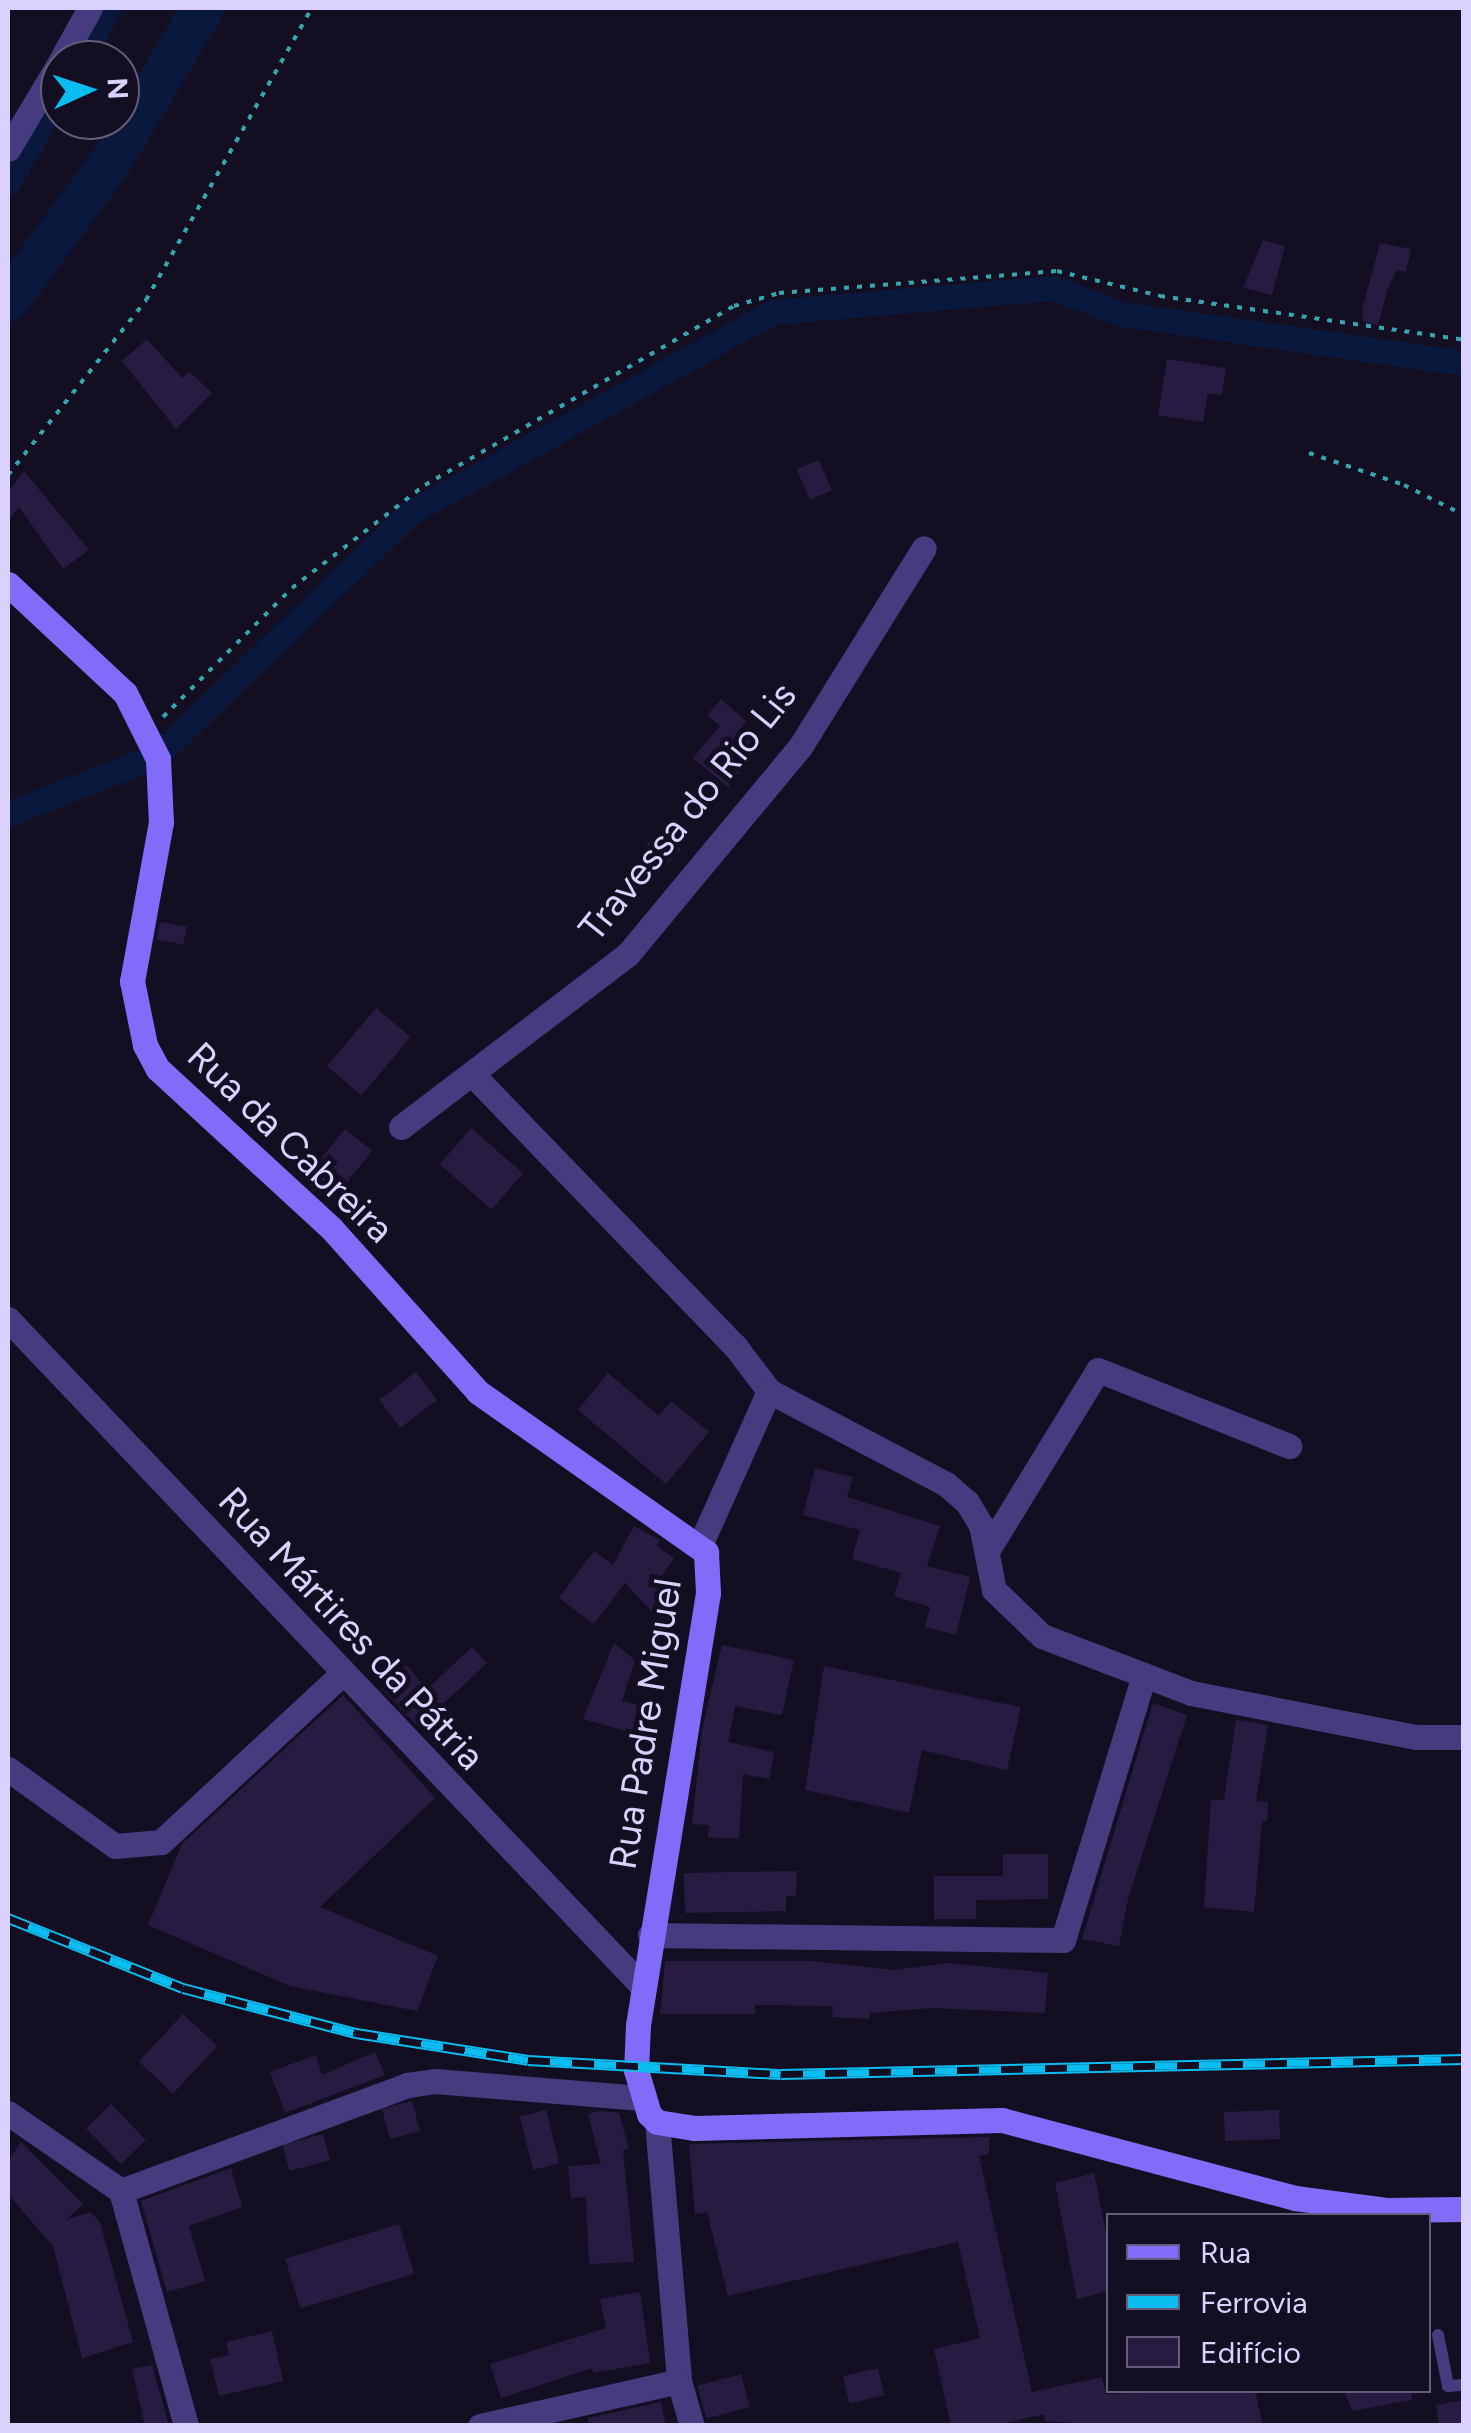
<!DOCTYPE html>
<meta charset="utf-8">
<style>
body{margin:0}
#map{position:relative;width:1471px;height:2433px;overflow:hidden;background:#140e22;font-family:Figtree,sans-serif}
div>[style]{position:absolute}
.canal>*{height:25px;margin:-12.5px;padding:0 12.5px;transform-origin:12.5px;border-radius:12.5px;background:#0b183e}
.river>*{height:42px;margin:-21px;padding:0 21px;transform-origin:21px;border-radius:21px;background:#0b183e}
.building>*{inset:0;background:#281b42;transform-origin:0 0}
.path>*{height:4px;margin-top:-2px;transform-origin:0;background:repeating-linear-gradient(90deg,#33a7af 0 5px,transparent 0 13px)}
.lane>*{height:12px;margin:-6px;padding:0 6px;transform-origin:6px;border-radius:6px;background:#463b7f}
.street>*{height:25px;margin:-12.5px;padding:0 12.5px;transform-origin:12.5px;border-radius:12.5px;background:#463b7f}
.secondary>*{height:25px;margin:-12.5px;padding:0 12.5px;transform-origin:12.5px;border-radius:12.5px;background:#816cf9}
.rail>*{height:11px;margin-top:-5.5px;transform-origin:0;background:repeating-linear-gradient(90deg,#140e22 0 22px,#0abdf1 0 44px);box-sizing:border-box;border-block:2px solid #0abdf1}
span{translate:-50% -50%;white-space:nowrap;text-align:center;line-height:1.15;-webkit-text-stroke:10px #140e22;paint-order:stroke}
.street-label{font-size:38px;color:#dbd1fd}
.frame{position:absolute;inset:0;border:10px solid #dbd1fd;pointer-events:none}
.legend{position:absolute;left:1106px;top:2213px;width:325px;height:180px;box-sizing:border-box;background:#140e22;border:2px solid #645c7a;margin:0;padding:12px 18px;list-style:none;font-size:30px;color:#dbd1fd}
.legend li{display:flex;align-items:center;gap:20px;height:50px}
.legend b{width:50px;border:2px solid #645c7a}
.north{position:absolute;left:40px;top:40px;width:100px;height:100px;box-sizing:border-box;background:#140e22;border:2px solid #645c7a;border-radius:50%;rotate:87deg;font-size:28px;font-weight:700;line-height:40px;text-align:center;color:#dbd1fd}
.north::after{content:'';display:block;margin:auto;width:35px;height:45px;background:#0abdf1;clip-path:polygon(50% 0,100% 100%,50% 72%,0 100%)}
</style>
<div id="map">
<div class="canal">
<div style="left:80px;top:60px;width:60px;rotate:-60.9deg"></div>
<div style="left:8px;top:182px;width:101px;rotate:-59.1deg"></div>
<div style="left:166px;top:747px;width:338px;rotate:-43.8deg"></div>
<div style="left:410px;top:513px;width:414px;rotate:-29deg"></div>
<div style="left:772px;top:312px;width:282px;rotate:-4.9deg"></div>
<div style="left:1053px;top:288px;width:75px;rotate:20.4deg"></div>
<div style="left:1123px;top:314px;width:345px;rotate:8.2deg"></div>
<div style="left:8px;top:814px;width:147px;rotate:-21.5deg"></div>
</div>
<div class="river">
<div style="left:8px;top:301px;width:172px;rotate:-53.5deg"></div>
<div style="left:110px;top:163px;width:181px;rotate:-59deg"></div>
</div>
<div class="building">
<div style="clip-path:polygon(1263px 240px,1285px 246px,1272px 295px,1243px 288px)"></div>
<div style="clip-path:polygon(1380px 243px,1411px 249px,1406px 272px,1397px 270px,1388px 288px,1378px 325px,1364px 322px,1362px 310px)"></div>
<div style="clip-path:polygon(147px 339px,182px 378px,189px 371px,212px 393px,176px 429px,122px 361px)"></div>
<div style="clip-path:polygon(1167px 359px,1226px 368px,1222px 395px,1208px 393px,1203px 422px,1158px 415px)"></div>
<div style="left:819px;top:460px;width:33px;height:24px;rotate:67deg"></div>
<div style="clip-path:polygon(24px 471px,89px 550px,63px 569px,19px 507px,8px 521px,8px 492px)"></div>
<div style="clip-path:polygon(721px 699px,746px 721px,740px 729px,762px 747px,728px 787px,693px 758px,720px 726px,707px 715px)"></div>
<div style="left:661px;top:830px;width:28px;height:28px;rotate:44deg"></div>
<div style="left:160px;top:922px;width:27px;height:18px;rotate:10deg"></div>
<div style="left:376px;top:1008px;width:45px;height:76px;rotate:40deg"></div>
<div style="left:471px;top:1128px;width:69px;height:48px;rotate:41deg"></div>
<div style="left:345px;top:1129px;width:35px;height:56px;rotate:39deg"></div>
<div style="left:416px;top:1372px;width:35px;height:46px;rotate:53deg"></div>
<div style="clip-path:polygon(608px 1373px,659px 1416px,671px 1401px,709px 1432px,666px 1484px,578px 1410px)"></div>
<div style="clip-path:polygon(815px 1468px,853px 1477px,847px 1497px,940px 1526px,927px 1566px,970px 1577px,956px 1635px,925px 1627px,930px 1607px,894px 1596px,901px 1573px,852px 1559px,860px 1530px,803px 1515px)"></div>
<div style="clip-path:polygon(634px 1526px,660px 1540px,657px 1546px,674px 1558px,657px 1583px,683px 1610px,666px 1627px,625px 1583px,594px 1624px,559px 1598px,594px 1551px,613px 1565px)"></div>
<div style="clip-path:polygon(614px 1643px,635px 1660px,622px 1701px,656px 1709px,651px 1738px,583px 1719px)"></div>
<div style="clip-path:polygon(722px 1645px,794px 1660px,782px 1715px,735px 1706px,728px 1742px,774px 1752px,769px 1779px,743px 1774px,739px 1839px,708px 1837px,709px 1825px,692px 1824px,702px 1730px)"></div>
<div style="clip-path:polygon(472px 1647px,487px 1663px,442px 1705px,454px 1719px,431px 1740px,381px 1688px,406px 1665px,427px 1689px)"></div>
<div style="clip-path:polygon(824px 1666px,1021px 1707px,1007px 1770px,922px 1750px,909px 1813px,805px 1790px)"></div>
<div style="clip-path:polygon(343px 1695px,435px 1798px,320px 1907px,438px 1956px,417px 2011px,290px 1986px,148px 1925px,182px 1844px)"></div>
<div style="clip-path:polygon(1153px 1703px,1187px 1715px,1128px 1899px,1119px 1946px,1082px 1939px)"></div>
<div style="clip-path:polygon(1236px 1720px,1268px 1725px,1256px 1801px,1268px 1802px,1267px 1821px,1262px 1821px,1254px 1912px,1204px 1907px,1211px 1800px,1224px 1800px)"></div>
<div style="clip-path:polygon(1003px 1854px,1048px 1854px,1048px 1899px,976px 1900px,976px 1919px,934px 1919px,934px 1876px,1003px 1876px)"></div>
<div style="clip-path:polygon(797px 1871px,796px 1896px,786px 1896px,786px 1911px,685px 1913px,684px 1873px)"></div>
<div style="clip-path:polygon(665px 1961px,811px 1961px,895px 1970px,948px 1963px,1048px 1973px,1045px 2013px,930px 2008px,870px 2013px,869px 2019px,832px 2017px,833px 2006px,755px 2005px,755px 2014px,660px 2014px)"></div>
<div style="left:183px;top:2014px;width:47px;height:65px;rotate:43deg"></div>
<div style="clip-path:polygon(375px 2052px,385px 2075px,285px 2113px,270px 2072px,316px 2055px,322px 2075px)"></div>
<div style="left:412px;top:2101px;width:31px;height:31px;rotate:75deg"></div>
<div style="left:111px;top:2104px;width:50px;height:35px;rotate:46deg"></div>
<div style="left:546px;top:2110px;width:55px;height:27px;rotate:76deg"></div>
<div style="left:1279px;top:2110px;width:29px;height:55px;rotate:88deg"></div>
<div style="clip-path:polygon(600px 2111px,619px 2113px,629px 2149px,623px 2150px,634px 2262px,589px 2264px,586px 2197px,571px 2198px,568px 2166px,601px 2164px,588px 2114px)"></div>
<div style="left:323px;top:2134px;width:27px;height:42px;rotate:75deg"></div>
<div style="clip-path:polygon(989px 2137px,989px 2154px,979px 2156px,1032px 2392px,1102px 2377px,1106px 2394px,1255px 2390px,1263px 2426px,1122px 2426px,1045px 2421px,1044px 2414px,994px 2426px,951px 2426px,934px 2349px,980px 2338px,958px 2242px,728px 2296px,707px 2212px,695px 2214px,689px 2144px)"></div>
<div style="clip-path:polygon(21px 2142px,83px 2204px,66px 2220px,90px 2212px,100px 2222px,133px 2342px,82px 2358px,53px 2246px,8px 2194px,8px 2161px)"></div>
<div style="clip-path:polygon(231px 2168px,242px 2207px,189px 2226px,205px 2281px,167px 2292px,141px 2201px)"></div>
<div style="clip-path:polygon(1094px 2173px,1108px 2243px,1108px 2291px,1077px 2299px,1055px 2183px)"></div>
<div style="left:399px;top:2224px;width:52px;height:119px;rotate:73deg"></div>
<div style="clip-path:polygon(640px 2292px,650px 2363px,593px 2373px,592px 2368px,501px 2398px,490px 2364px,606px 2328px,600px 2299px)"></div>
<div style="clip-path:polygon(272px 2331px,283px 2381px,219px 2396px,210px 2359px,229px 2355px,226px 2342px)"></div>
<div style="clip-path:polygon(152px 2365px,169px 2426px,145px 2426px,132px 2369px)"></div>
<div style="left:878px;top:2368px;width:28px;height:36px;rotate:77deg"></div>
<div style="left:741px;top:2374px;width:34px;height:45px;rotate:75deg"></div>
<div style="clip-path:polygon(1344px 2390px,1411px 2390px,1412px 2400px,1352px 2411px)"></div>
<div style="clip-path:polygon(1464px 2400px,1464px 2426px,1439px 2426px,1436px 2405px)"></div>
<div style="clip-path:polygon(661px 2402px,666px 2426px,588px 2426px,588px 2418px)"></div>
</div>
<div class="path">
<div style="left:1309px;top:453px;width:100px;rotate:18.6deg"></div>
<div style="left:1404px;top:485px;width:67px;rotate:26.6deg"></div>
<div style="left:8px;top:475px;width:223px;rotate:-51.7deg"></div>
<div style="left:146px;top:300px;width:336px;rotate:-60.4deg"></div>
<div style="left:163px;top:717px;width:182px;rotate:-45deg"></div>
<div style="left:292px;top:588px;width:168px;rotate:-37.8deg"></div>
<div style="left:425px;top:485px;width:357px;rotate:-30.1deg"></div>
<div style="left:734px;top:306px;width:47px;rotate:-16.1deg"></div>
<div style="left:779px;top:293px;width:279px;rotate:-4.5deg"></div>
<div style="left:1057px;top:271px;width:106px;rotate:13.6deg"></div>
<div style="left:1160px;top:296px;width:307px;rotate:8.2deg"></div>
</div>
<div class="lane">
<div style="left:1438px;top:2335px;width:52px;rotate:78.9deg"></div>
<div style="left:1448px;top:2386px;width:16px;rotate:-4deg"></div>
</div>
<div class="street">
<div style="left:61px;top:60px;width:60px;rotate:-60.9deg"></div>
<div style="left:8px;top:149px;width:101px;rotate:-59.1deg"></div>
<div style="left:474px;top:1076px;width:376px;rotate:46deg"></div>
<div style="left:735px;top:1346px;width:56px;rotate:52.9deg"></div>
<div style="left:401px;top:1127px;width:285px;rotate:-37.3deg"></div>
<div style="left:628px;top:954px;width:269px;rotate:-50.3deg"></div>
<div style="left:800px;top:747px;width:234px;rotate:-58.1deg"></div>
<div style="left:8px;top:1319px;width:922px;rotate:46.45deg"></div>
<div style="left:701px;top:1543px;width:167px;rotate:-65.9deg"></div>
<div style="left:769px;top:1391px;width:200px;rotate:27.7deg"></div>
<div style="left:946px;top:1484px;width:28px;rotate:41deg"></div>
<div style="left:967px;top:1502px;width:27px;rotate:59deg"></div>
<div style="left:981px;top:1525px;width:66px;rotate:78.7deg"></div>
<div style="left:994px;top:1590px;width:66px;rotate:43.8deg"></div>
<div style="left:1042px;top:1636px;width:160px;rotate:20.9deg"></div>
<div style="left:1191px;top:1693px;width:229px;rotate:11.1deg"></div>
<div style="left:1416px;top:1737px;width:48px"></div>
<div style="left:987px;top:1551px;width:212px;rotate:-58.5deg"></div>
<div style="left:1098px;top:1370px;width:206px;rotate:21.7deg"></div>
<div style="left:8px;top:1769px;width:132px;rotate:35.7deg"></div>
<div style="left:115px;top:1846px;width:46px;rotate:-5deg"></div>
<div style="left:161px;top:1842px;width:246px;rotate:-42.9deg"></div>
<div style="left:650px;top:1935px;width:413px;rotate:0.7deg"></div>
<div style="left:1063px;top:1940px;width:277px;rotate:-73deg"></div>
<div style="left:8px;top:2113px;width:137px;rotate:34.6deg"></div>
<div style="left:121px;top:2191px;width:244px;rotate:74.5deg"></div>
<div style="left:657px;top:2122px;width:260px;rotate:85.1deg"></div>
<div style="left:679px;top:2381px;width:47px;rotate:73.9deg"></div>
<div style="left:121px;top:2191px;width:305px;rotate:-20.3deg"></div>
<div style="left:407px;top:2085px;width:28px;rotate:-8deg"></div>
<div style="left:435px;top:2081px;width:207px;rotate:4.7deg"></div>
<div style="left:480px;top:2426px;width:204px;rotate:-12.7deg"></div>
</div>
<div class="secondary">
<div style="left:8px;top:584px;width:160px;rotate:43deg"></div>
<div style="left:125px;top:693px;width:74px;rotate:63.4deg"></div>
<div style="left:158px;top:759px;width:63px;rotate:87.3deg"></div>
<div style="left:161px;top:822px;width:162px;rotate:100.3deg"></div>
<div style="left:132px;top:981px;width:65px;rotate:78.5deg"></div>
<div style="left:145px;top:1045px;width:27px;rotate:62deg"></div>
<div style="left:158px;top:1069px;width:235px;rotate:42.6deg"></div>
<div style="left:331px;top:1228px;width:220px;rotate:48.1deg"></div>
<div style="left:478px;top:1392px;width:279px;rotate:35.1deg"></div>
<div style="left:706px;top:1552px;width:41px;rotate:87.2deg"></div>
<div style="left:708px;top:1593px;width:438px;rotate:99.2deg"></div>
<div style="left:638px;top:2025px;width:45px;rotate:92.5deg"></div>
<div style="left:636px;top:2070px;width:46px;rotate:73.5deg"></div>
<div style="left:649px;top:2114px;width:11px;rotate:45deg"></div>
<div style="left:657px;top:2122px;width:37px;rotate:9deg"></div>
<div style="left:694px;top:2128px;width:308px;rotate:-1.5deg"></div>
<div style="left:1002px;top:2120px;width:303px;rotate:14.9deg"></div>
<div style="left:1295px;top:2198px;width:92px;rotate:7.5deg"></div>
<div style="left:1386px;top:2210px;width:78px;rotate:-0.7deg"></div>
</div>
<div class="rail">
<div style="left:8px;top:1918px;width:188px;rotate:21.8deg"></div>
<div style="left:183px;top:1988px;width:179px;rotate:14.6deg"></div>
<div style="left:356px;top:2033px;width:174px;rotate:8.9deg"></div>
<div style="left:528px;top:2060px;width:253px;rotate:3.2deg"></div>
<div style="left:781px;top:2074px;width:683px;rotate:-1.26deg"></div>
</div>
<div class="street-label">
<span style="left:688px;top:812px;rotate:-51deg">Travessa do Rio Lis</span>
<span style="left:290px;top:1143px;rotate:44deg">Rua da Cabreira</span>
<span style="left:351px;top:1629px;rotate:47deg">Rua Mártires da Pátria</span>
<span style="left:646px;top:1724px;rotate:-81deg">Rua Padre Miguel</span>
</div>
<div class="frame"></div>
<ul class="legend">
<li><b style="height:12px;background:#816cf9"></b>Rua</li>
<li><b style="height:12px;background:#0abdf1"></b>Ferrovia</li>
<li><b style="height:28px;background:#281b42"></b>Edifício</li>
</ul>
<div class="north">N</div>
</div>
